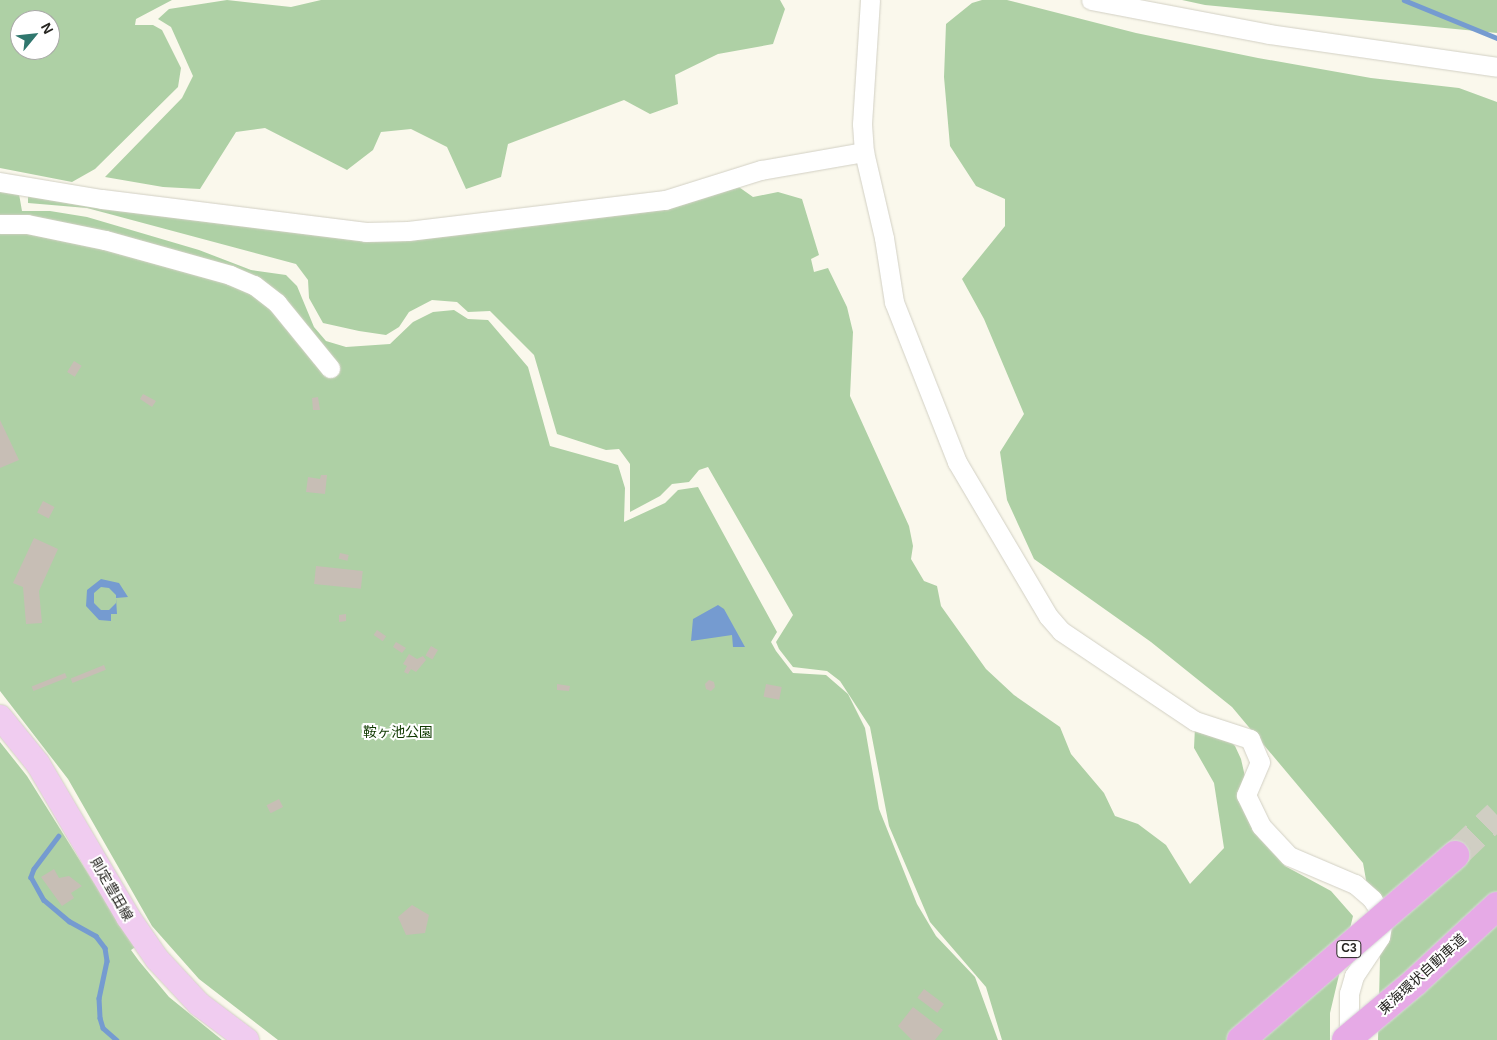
<!DOCTYPE html>
<meta charset="utf-8">
<style>
body{margin:0}
#map{position:relative;width:1497px;height:1040px;overflow:hidden;background:#faf8ec;font-family:Helvetica,"Noto Sans JP",sans-serif}
div>[style]{position:absolute}
.green>*{inset:0;background:#aed0a5}
.water>*{inset:0;background:#759bd0}
.stream>*{height:4.5px;margin:-2.25px;padding:0 2.25px;transform-origin:2.25px;border-radius:2.25px;background:#759bd0}
.building>*{inset:0;background:#c7beb5;transform-origin:0 0}
.highway-tunnel>*{height:28px;margin-top:-14px;transform-origin:0;background:repeating-linear-gradient(90deg,#d0cec3 0 28px,transparent 0 42px)}
.roads{filter:drop-shadow(0 0 1px #d2d0c4) drop-shadow(0 0 1px #d2d0c4)}
.minor>*{height:19px;margin:-9.5px;padding:0 9.5px;transform-origin:9.5px;border-radius:9.5px;background:#fff}
.major>*{height:24px;margin:-12px;padding:0 12px;transform-origin:12px;border-radius:12px;background:#f0ccf0}
.bridges{filter:drop-shadow(0 0 1px #d8d8d7) drop-shadow(0 0 1px #d8d8d7)}
.highway-bridge>*{height:28px;margin:-14px;padding:0 14px;transform-origin:14px;border-radius:14px;background:#e6aae6}
span{translate:-50% -50%;white-space:nowrap;text-align:center;line-height:1.15;-webkit-text-stroke:4px #fff;paint-order:stroke}
.shield-label span{padding:1px 4px;background:#fff;border:1px solid;border-radius:4px;-webkit-text-stroke-width:0}
.shield-label{font-size:12px;color:#262521;font-weight:700}
.park-label{font-size:14px;color:#0f3900}
.street-label{font-size:14px;color:#262521}
.north{position:absolute;left:10px;top:10px;width:50px;height:50px;box-sizing:border-box;background:#fff;border:1px solid #a8a8a6;border-radius:50%;rotate:62deg;font-size:14px;font-weight:700;line-height:20px;text-align:center;color:#262521}
.north::after{content:'';display:block;margin:auto;width:18px;height:22px;background:#30776e;clip-path:polygon(50% 0,100% 100%,50% 72%,0 100%)}
</style>
<div id="map">
<div class="green">
<div style="clip-path:polygon(evenodd,0 0,172px 0,136px 19px,135px 25px,153px 25px,162px 30px,181px 68px,178px 87px,95px 169px,72px 182px,0 168px,0 0,20px 20px,50px 20px,50px 50px,20px 50px,20px 20px)"></div>
<div style="clip-path:polygon(227px 0,291px 7px,321px 0,780px 0,785px 9px,773px 44px,718px 54px,675px 75px,678px 104px,650px 114px,624px 100px,508px 144px,501px 177px,466px 189px,447px 147px,411px 129px,381px 132px,373px 150px,347px 170px,265px 128px,236px 132px,200px 189px,163px 187px,105px 177px,182px 98px,193px 76px,171px 27px,158px 19px,169px 9px)"></div>
<div style="clip-path:polygon(982px 0,1007px 0,1136px 33px,1258px 58px,1371px 78px,1459px 88px,1497px 102px,1497px 1040px,1378px 1040px,1380px 959px,1363px 863px,1232px 707px,1151px 642px,1034px 559px,1007px 500px,1000px 452px,1024px 414px,984px 319px,962px 279px,1005px 226px,1005px 199px,976px 186px,950px 146px,944px 77px,946px 24px,972px 3px)"></div>
<div style="clip-path:polygon(1182px 0,1497px 0,1497px 33px,1205px 5px)"></div>
<div style="clip-path:polygon(736px 185px,753px 197px,778px 192px,802px 199px,819px 255px,811px 259px,814px 272px,828px 268px,847px 307px,853px 332px,850px 396px,909px 526px,913px 546px,911px 559px,924px 581px,937px 586px,941px 606px,986px 669px,1014px 695px,1060px 727px,1071px 754px,1104px 793px,1115px 816px,1138px 824px,1166px 845px,1190px 884px,1224px 848px,1214px 783px,1194px 748px,1195px 727px,1227px 738px,1235px 746px,1241px 759px,1259px 838px,1285px 866px,1331px 891px,1353px 916px,1330px 1013px,1330px 1040px,1002px 1040px,986px 987px,930px 922px,889px 826px,870px 727px,840px 681px,827px 671px,793px 667px,779px 649px,776px 642px,793px 615px,708px 467px,699px 470px,689px 482px,672px 484px,660px 496px,630px 512px,630px 464px,619px 449px,606px 450px,557px 434px,534px 355px,490px 311px,468px 312px,457px 302px,432px 300px,409px 312px,399px 327px,386px 335px,359px 331px,323px 323px,309px 298px,308px 280px,296px 264px,87px 208px,28px 203px,28px 193px,322px 232px)"></div>
<div style="clip-path:polygon(0 189px,19px 194px,22px 211px,50px 211px,87px 217px,199px 250px,251px 270px,286px 275px,297px 286px,314px 327px,326px 341px,346px 347px,390px 344px,413px 322px,433px 312px,454px 310px,468px 319px,488px 320px,528px 367px,550px 446px,618px 465px,625px 488px,624px 522px,665px 503px,678px 490px,698px 487px,777px 632px,771px 642px,776px 651px,793px 673px,826px 675px,848px 694px,865px 728px,879px 809px,917px 904px,936px 936px,975px 977px,998px 1040px,278px 1040px,199px 979px,152px 926px,68px 779px,0 691px)"></div>
<div style="clip-path:polygon(0 742px,27px 776px,94px 883px,98px 881px,138px 945px,131px 950px,139px 961px,169px 997px,222px 1040px,0 1040px)"></div>
</div>
<div class="water">
<div style="clip-path:polygon(evenodd,101px 579px,119px 583px,128px 597px,116px 598px,117px 614px,111px 614px,111px 621px,99px 620px,86px 606px,87px 590px,101px 579px,101px 587px,109px 588px,116px 595px,116px 603px,109px 610px,101px 610px,94px 603px,94px 593px,101px 587px)"></div>
<div style="clip-path:polygon(718px 605px,724px 609px,745px 647px,733px 647px,732px 635px,691px 641px,693px 619px)"></div>
</div>
<div class="stream">
<div style="left:1404px;top:0;width:100px;rotate:22.2deg"></div>
<div style="left:59px;top:836px;width:41px;rotate:127.1deg"></div>
<div style="left:34px;top:869px;width:9px;rotate:111deg"></div>
<div style="left:31px;top:877px;width:26px;rotate:61deg"></div>
<div style="left:44px;top:900px;width:33px;rotate:40deg"></div>
<div style="left:69px;top:921px;width:31px;rotate:29deg"></div>
<div style="left:96px;top:936px;width:15px;rotate:53deg"></div>
<div style="left:105px;top:948px;width:13px;rotate:81deg"></div>
<div style="left:107px;top:961px;width:38px;rotate:102deg"></div>
<div style="left:99px;top:998px;width:20px;rotate:87deg"></div>
<div style="left:100px;top:1018px;width:10px;rotate:73deg"></div>
<div style="left:103px;top:1028px;width:18px;rotate:41deg"></div>
</div>
<div class="building">
<div style="left:74px;top:361px;width:9px;height:13px;rotate:32deg"></div>
<div style="clip-path:polygon(143px 394px,156px 401px,152px 407px,140px 399px)"></div>
<div style="clip-path:polygon(318px 397px,320px 410px,313px 410px,312px 398px)"></div>
<div style="clip-path:polygon(0 420px,19px 460px,0 468px)"></div>
<div style="clip-path:polygon(321px 475px,327px 475px,325px 494px,306px 492px,308px 477px,320px 479px)"></div>
<div style="left:43px;top:501px;width:13px;height:13px;rotate:27deg"></div>
<div style="clip-path:polygon(34px 538px,58px 549px,39px 591px,42px 623px,26px 624px,23px 587px,13px 583px)"></div>
<div style="left:340px;top:553px;width:9px;height:6px;rotate:13deg"></div>
<div style="left:316px;top:566px;width:47px;height:18px;rotate:6deg"></div>
<div style="clip-path:polygon(346px 614px,346px 621px,339px 622px,339px 615px)"></div>
<div style="left:377px;top:630px;width:11px;height:6px;rotate:34deg"></div>
<div style="clip-path:polygon(396px 642px,406px 648px,402px 653px,393px 647px)"></div>
<div style="left:431px;top:646px;width:8px;height:11px;rotate:30deg"></div>
<div style="clip-path:polygon(409px 654px,417px 659px,423px 656px,426px 660px,416px 672px,411px 669px,408px 674px,404px 672px,407px 666px,403px 664px)"></div>
<div style="left:104px;top:665px;width:5px;height:36px;rotate:68deg"></div>
<div style="left:65px;top:673px;width:5px;height:36px;rotate:68deg"></div>
<div style="clip-path:polygon(709px 680px,714px 682px,715px 687px,711px 691px,706px 689px,705px 684px)"></div>
<div style="clip-path:polygon(557px 684px,570px 686px,569px 691px,557px 690px)"></div>
<div style="left:766px;top:684px;width:16px;height:13px;rotate:11deg"></div>
<div style="left:279px;top:799px;width:9px;height:14px;rotate:63deg"></div>
<div style="clip-path:polygon(54px 869px,59px 878px,69px 876px,82px 886px,71px 893px,74px 898px,62px 906px,41px 877px)"></div>
<div style="clip-path:polygon(412px 905px,429px 915px,425px 933px,406px 935px,398px 917px)"></div>
<div style="left:924px;top:989px;width:25px;height:11px;rotate:37deg"></div>
<div style="clip-path:polygon(913px 1007px,943px 1030px,935px 1040px,912px 1040px,898px 1026px)"></div>
</div>
<div class="highway-tunnel">
<div style="left:1455px;top:855px;width:58px;rotate:-43.6deg"></div>
</div>
<div class="roads">
<div class="minor">
<div style="left:870px;top:0;width:124px;rotate:93.7deg"></div>
<div style="left:862px;top:124px;width:28px;rotate:86deg"></div>
<div style="left:864px;top:152px;width:88px;rotate:76.9deg"></div>
<div style="left:884px;top:238px;width:65px;rotate:81.1deg"></div>
<div style="left:894px;top:302px;width:172px;rotate:68.5deg"></div>
<div style="left:957px;top:462px;width:179px;rotate:59.4deg"></div>
<div style="left:1048px;top:616px;width:20px;rotate:49deg"></div>
<div style="left:1061px;top:631px;width:161px;rotate:33.9deg"></div>
<div style="left:1195px;top:721px;width:58px;rotate:18.1deg"></div>
<div style="left:1250px;top:739px;width:25px;rotate:67deg"></div>
<div style="left:1260px;top:762px;width:36px;rotate:113deg"></div>
<div style="left:1246px;top:795px;width:34px;rotate:64deg"></div>
<div style="left:1261px;top:826px;width:41px;rotate:47deg"></div>
<div style="left:1289px;top:856px;width:72px;rotate:23deg"></div>
<div style="left:1355px;top:884px;width:23px;rotate:41deg"></div>
<div style="left:1372px;top:899px;width:17px;rotate:57deg"></div>
<div style="left:1381px;top:913px;width:12px;rotate:85deg"></div>
<div style="left:1382px;top:925px;width:12px;rotate:99deg"></div>
<div style="left:1380px;top:937px;width:47px;rotate:123.7deg"></div>
<div style="left:1354px;top:976px;width:18px;rotate:106deg"></div>
<div style="left:1349px;top:993px;width:34px;rotate:90deg"></div>
<div style="left:1349px;top:1027px;width:13px;rotate:77deg"></div>
<div style="left:1091px;top:0;width:181px;rotate:10.8deg"></div>
<div style="left:1269px;top:34px;width:230px;rotate:8.2deg"></div>
<div style="left:0;top:182px;width:103px;rotate:9.5deg"></div>
<div style="left:102px;top:199px;width:266px;rotate:7.1deg"></div>
<div style="left:366px;top:232px;width:42px;rotate:-1.4deg"></div>
<div style="left:408px;top:231px;width:259px;rotate:-6.9deg"></div>
<div style="left:665px;top:200px;width:101px;rotate:-17.4deg"></div>
<div style="left:761px;top:170px;width:105px;rotate:-9.9deg"></div>
<div style="left:0;top:224px;width:27px"></div>
<div style="left:27px;top:224px;width:80px;rotate:11.6deg"></div>
<div style="left:105px;top:240px;width:130px;rotate:15.6deg"></div>
<div style="left:230px;top:275px;width:26px;rotate:23deg"></div>
<div style="left:254px;top:285px;width:29px;rotate:38deg"></div>
<div style="left:277px;top:303px;width:84px;rotate:50.8deg"></div>
</div>
<div class="major">
<div style="left:0;top:717px;width:60px;rotate:51deg"></div>
<div style="left:38px;top:764px;width:178px;rotate:59.5deg"></div>
<div style="left:128px;top:917px;width:51px;rotate:55.4deg"></div>
<div style="left:157px;top:959px;width:62px;rotate:47deg"></div>
<div style="left:199px;top:1004px;width:60px;rotate:36.9deg"></div>
</div>
</div>
<div class="bridges">
<div class="highway-bridge">
<div style="left:1241px;top:1040px;width:283px;rotate:-40.8deg"></div>
<div style="left:1346px;top:1040px;width:90px;rotate:-40deg"></div>
<div style="left:1415px;top:982px;width:112px;rotate:-42.8deg"></div>
</div>
</div>
<div class="shield-label">
<span style="left:1349px;top:949px">C3</span>
</div>
<div class="park-label">
<span style="left:398px;top:732px">鞍ヶ池公園</span>
</div>
<div class="street-label">
<span style="left:112px;top:889px;rotate:60deg">則定豊田線</span>
<span style="left:1422px;top:974px;rotate:-42deg">東海環状自動車道</span>
</div>
<div class="north">N</div>
</div>
